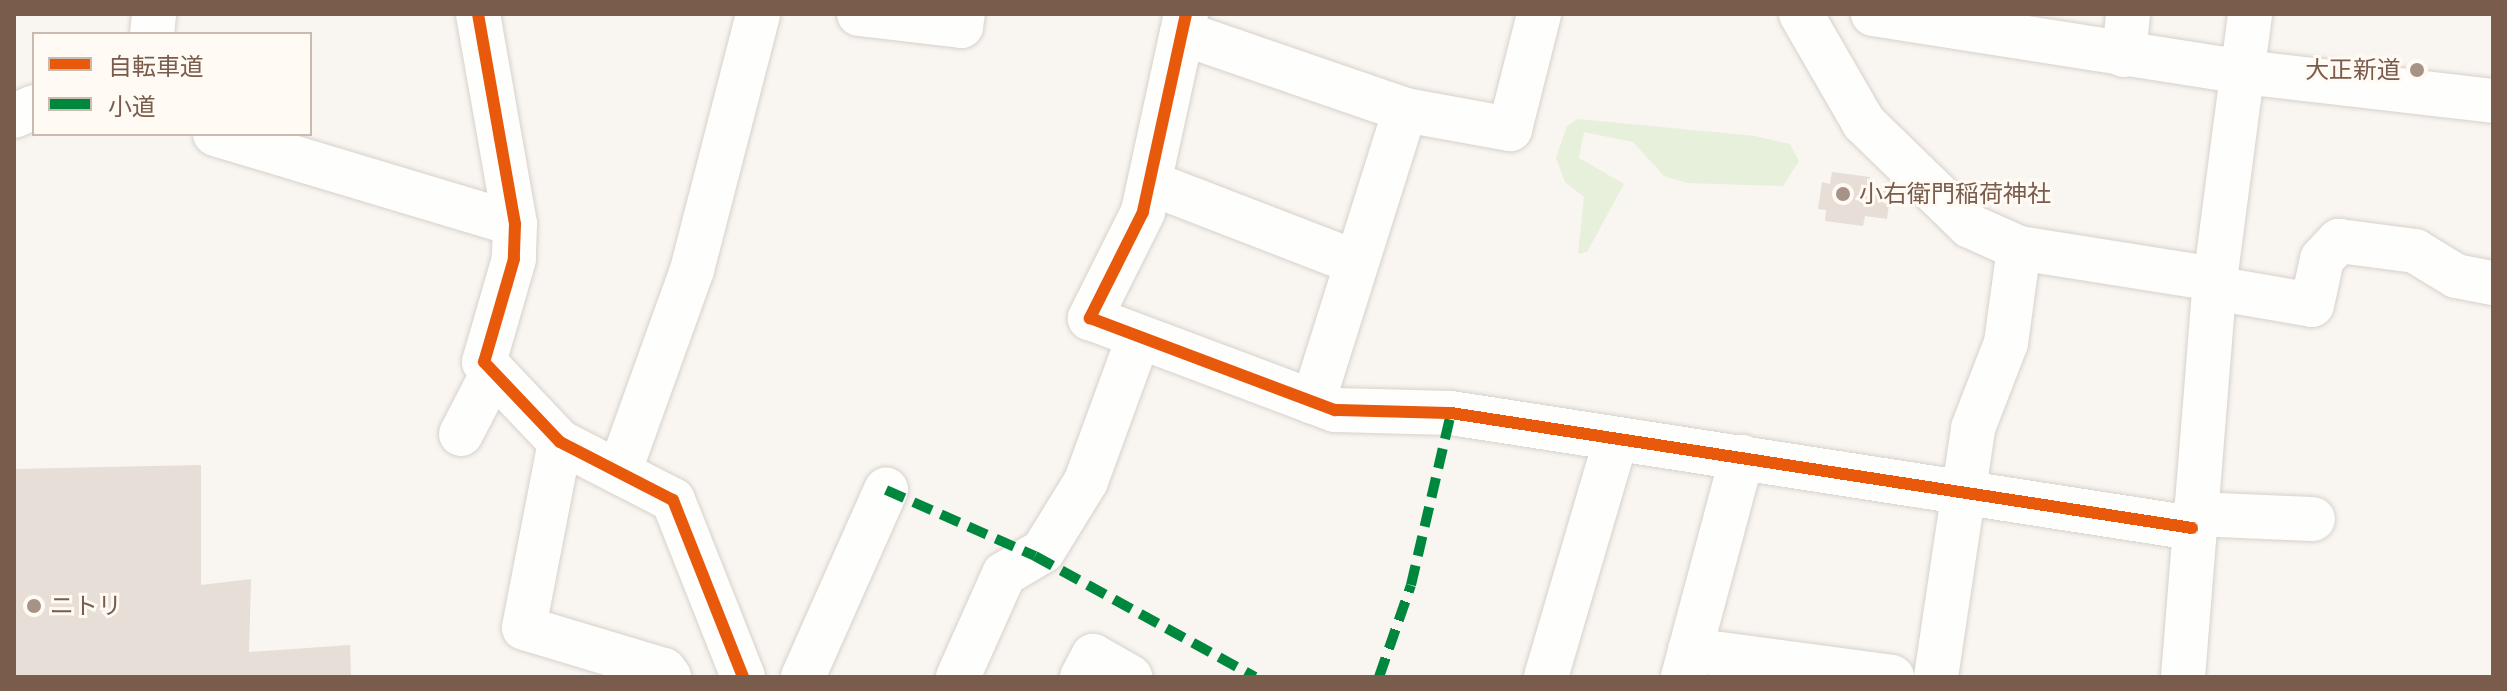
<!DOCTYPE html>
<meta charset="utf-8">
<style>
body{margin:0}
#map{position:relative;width:2507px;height:691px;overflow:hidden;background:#f9f5f0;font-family:Mulish,"Noto Sans JP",sans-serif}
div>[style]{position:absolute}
.green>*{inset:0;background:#e7f0db}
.building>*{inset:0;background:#e6ded7}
.roads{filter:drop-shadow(0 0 2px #d7d1cb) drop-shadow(0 0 2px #d7d1cb)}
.minor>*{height:44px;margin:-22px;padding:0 22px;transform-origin:22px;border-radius:22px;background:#fefefd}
.quiet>*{height:10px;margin-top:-5px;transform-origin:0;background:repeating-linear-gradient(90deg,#00873e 0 20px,transparent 0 30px)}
.cycleway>*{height:12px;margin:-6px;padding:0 6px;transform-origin:6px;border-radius:6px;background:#e8590c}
.dots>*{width:22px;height:22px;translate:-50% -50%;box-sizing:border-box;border:4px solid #fffaf3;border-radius:50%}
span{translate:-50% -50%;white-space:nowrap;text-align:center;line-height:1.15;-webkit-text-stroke:6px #fffaf3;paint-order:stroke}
.poi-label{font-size:24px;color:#7a5c4d}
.right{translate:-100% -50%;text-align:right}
.left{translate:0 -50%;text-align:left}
.frame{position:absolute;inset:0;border:16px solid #7a5c4d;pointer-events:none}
.legend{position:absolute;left:32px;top:32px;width:280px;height:104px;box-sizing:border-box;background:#fffaf3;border:2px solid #cabbb1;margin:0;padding:10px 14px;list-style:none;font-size:24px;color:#7a5c4d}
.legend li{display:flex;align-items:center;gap:16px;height:40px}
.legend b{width:40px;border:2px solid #cabbb1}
</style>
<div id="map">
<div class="green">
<div style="clip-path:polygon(1578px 119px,1755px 136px,1790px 144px,1799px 161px,1783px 186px,1687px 183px,1664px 176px,1633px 142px,1584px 132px,1579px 158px,1624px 184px,1587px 252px,1578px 254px,1584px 197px,1565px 182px,1556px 158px,1567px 126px)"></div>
</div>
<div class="building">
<div style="clip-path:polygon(1832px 172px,1870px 177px,1868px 186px,1891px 189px,1887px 219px,1865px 216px,1863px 226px,1825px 221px,1826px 210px,1818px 209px,1822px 182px,1830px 184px)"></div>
<div style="clip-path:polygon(201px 465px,201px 585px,251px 579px,249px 652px,350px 645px,351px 677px,14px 677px,14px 469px)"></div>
</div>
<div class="roads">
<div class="minor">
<div style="left:478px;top:14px;width:213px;rotate:80deg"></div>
<div style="left:515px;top:224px;width:35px;rotate:92deg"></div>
<div style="left:514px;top:259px;width:107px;rotate:106.2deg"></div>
<div style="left:484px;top:362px;width:110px;rotate:46.5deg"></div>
<div style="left:560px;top:442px;width:127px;rotate:27.2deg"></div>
<div style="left:673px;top:500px;width:190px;rotate:68.4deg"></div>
<div style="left:859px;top:14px;width:103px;rotate:6.7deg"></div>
<div style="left:961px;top:26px;width:12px;rotate:-81deg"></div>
<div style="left:1186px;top:14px;width:203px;rotate:102.3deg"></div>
<div style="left:1143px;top:212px;width:119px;rotate:116.6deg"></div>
<div style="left:1090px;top:318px;width:262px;rotate:20.6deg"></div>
<div style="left:1335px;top:410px;width:116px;rotate:1.5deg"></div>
<div style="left:1451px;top:413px;width:750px;rotate:8.82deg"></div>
<div style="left:1801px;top:14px;width:126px;rotate:60deg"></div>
<div style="left:1864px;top:123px;width:148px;rotate:44.2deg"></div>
<div style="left:1970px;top:226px;width:54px;rotate:24.2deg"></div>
<div style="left:2019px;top:248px;width:198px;rotate:9deg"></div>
<div style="left:1873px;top:14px;width:375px;rotate:8.9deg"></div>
<div style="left:2243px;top:72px;width:252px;rotate:6.6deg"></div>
<div style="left:1182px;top:33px;width:236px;rotate:19deg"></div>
<div style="left:1405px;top:110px;width:107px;rotate:10.3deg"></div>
<div style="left:1510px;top:129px;width:119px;rotate:-75.8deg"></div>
<div style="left:152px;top:34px;width:20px;rotate:-84deg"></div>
<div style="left:2124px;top:55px;width:41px;rotate:-84.4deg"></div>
<div style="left:14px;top:116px;width:22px;rotate:-24deg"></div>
<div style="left:215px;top:134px;width:313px;rotate:16.7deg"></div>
<div style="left:1150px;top:183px;width:220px;rotate:21.1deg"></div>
<div style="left:2214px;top:288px;width:99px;rotate:9.8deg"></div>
<div style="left:2312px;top:305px;width:47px;rotate:-77.7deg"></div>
<div style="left:2322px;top:259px;width:25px;rotate:-47deg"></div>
<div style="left:2339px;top:241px;width:77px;rotate:7.5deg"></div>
<div style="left:2415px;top:251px;width:48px;rotate:31.4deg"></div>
<div style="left:2456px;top:276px;width:38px;rotate:11deg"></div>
<div style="left:1313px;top:402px;width:306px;rotate:-72.5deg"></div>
<div style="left:461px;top:434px;width:70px;rotate:-62.7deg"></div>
<div style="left:560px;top:442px;width:189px;rotate:101deg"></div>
<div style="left:524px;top:628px;width:146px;rotate:16.7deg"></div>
<div style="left:664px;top:670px;width:9px;rotate:54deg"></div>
<div style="left:620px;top:470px;width:213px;rotate:-70.2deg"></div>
<div style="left:692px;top:270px;width:264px;rotate:-75.5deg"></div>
<div style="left:2193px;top:514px;width:120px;rotate:2.4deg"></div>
<div style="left:1690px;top:650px;width:204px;rotate:7.6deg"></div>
<div style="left:803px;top:677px;width:205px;rotate:-66.1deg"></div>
<div style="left:958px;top:677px;width:113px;rotate:-65.9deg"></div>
<div style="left:1004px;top:574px;width:45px;rotate:-30.5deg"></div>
<div style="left:1043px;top:551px;width:82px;rotate:-58.4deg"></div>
<div style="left:1086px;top:481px;width:151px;rotate:-69.9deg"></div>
<div style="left:1082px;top:677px;width:24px;rotate:-62deg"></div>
<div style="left:1093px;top:656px;width:43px;rotate:29.6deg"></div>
<div style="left:1546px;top:677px;width:245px;rotate:-73.6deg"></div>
<div style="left:1683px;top:677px;width:228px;rotate:-75deg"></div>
<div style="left:1936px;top:677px;width:252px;rotate:-81.5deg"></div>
<div style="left:1973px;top:428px;width:91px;rotate:-68.8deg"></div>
<div style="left:2006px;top:343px;width:96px;rotate:-82.2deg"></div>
<div style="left:2183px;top:677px;width:390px;rotate:-85.4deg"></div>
<div style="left:2214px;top:288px;width:276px;rotate:-82.5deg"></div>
</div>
</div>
<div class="quiet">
<div style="left:886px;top:490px;width:163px;rotate:23.9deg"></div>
<div style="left:1035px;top:556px;width:251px;rotate:28.8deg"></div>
<div style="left:1379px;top:677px;width:97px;rotate:-70.8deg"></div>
<div style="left:1411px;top:585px;width:177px;rotate:-76.9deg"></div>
</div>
<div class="cycleway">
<div style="left:478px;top:14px;width:213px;rotate:80deg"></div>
<div style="left:515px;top:224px;width:35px;rotate:92deg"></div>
<div style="left:514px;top:259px;width:107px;rotate:106.2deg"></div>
<div style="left:484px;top:362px;width:110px;rotate:46.5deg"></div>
<div style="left:560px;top:442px;width:127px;rotate:27.2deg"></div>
<div style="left:673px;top:500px;width:190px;rotate:68.4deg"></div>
<div style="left:1186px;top:14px;width:203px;rotate:102.3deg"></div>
<div style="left:1143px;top:212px;width:119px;rotate:116.6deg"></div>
<div style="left:1090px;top:318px;width:262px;rotate:20.6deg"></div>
<div style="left:1335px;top:410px;width:116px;rotate:1.5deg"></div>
<div style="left:1451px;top:413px;width:750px;rotate:8.82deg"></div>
</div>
<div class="dots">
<div style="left:2417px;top:70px;background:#a69286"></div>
<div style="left:1843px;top:194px;background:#a69286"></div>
<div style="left:34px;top:606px;background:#a69286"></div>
</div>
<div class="poi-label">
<span class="right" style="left:2401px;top:70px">大正新道</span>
<span class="left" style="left:1859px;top:194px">小右衛門稲荷神社</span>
<span class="left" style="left:50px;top:606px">ニトリ</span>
</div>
<div class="frame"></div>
<ul class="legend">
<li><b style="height:10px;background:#e8590c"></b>自転車道</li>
<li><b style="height:10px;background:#00873e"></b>小道</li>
</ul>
</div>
